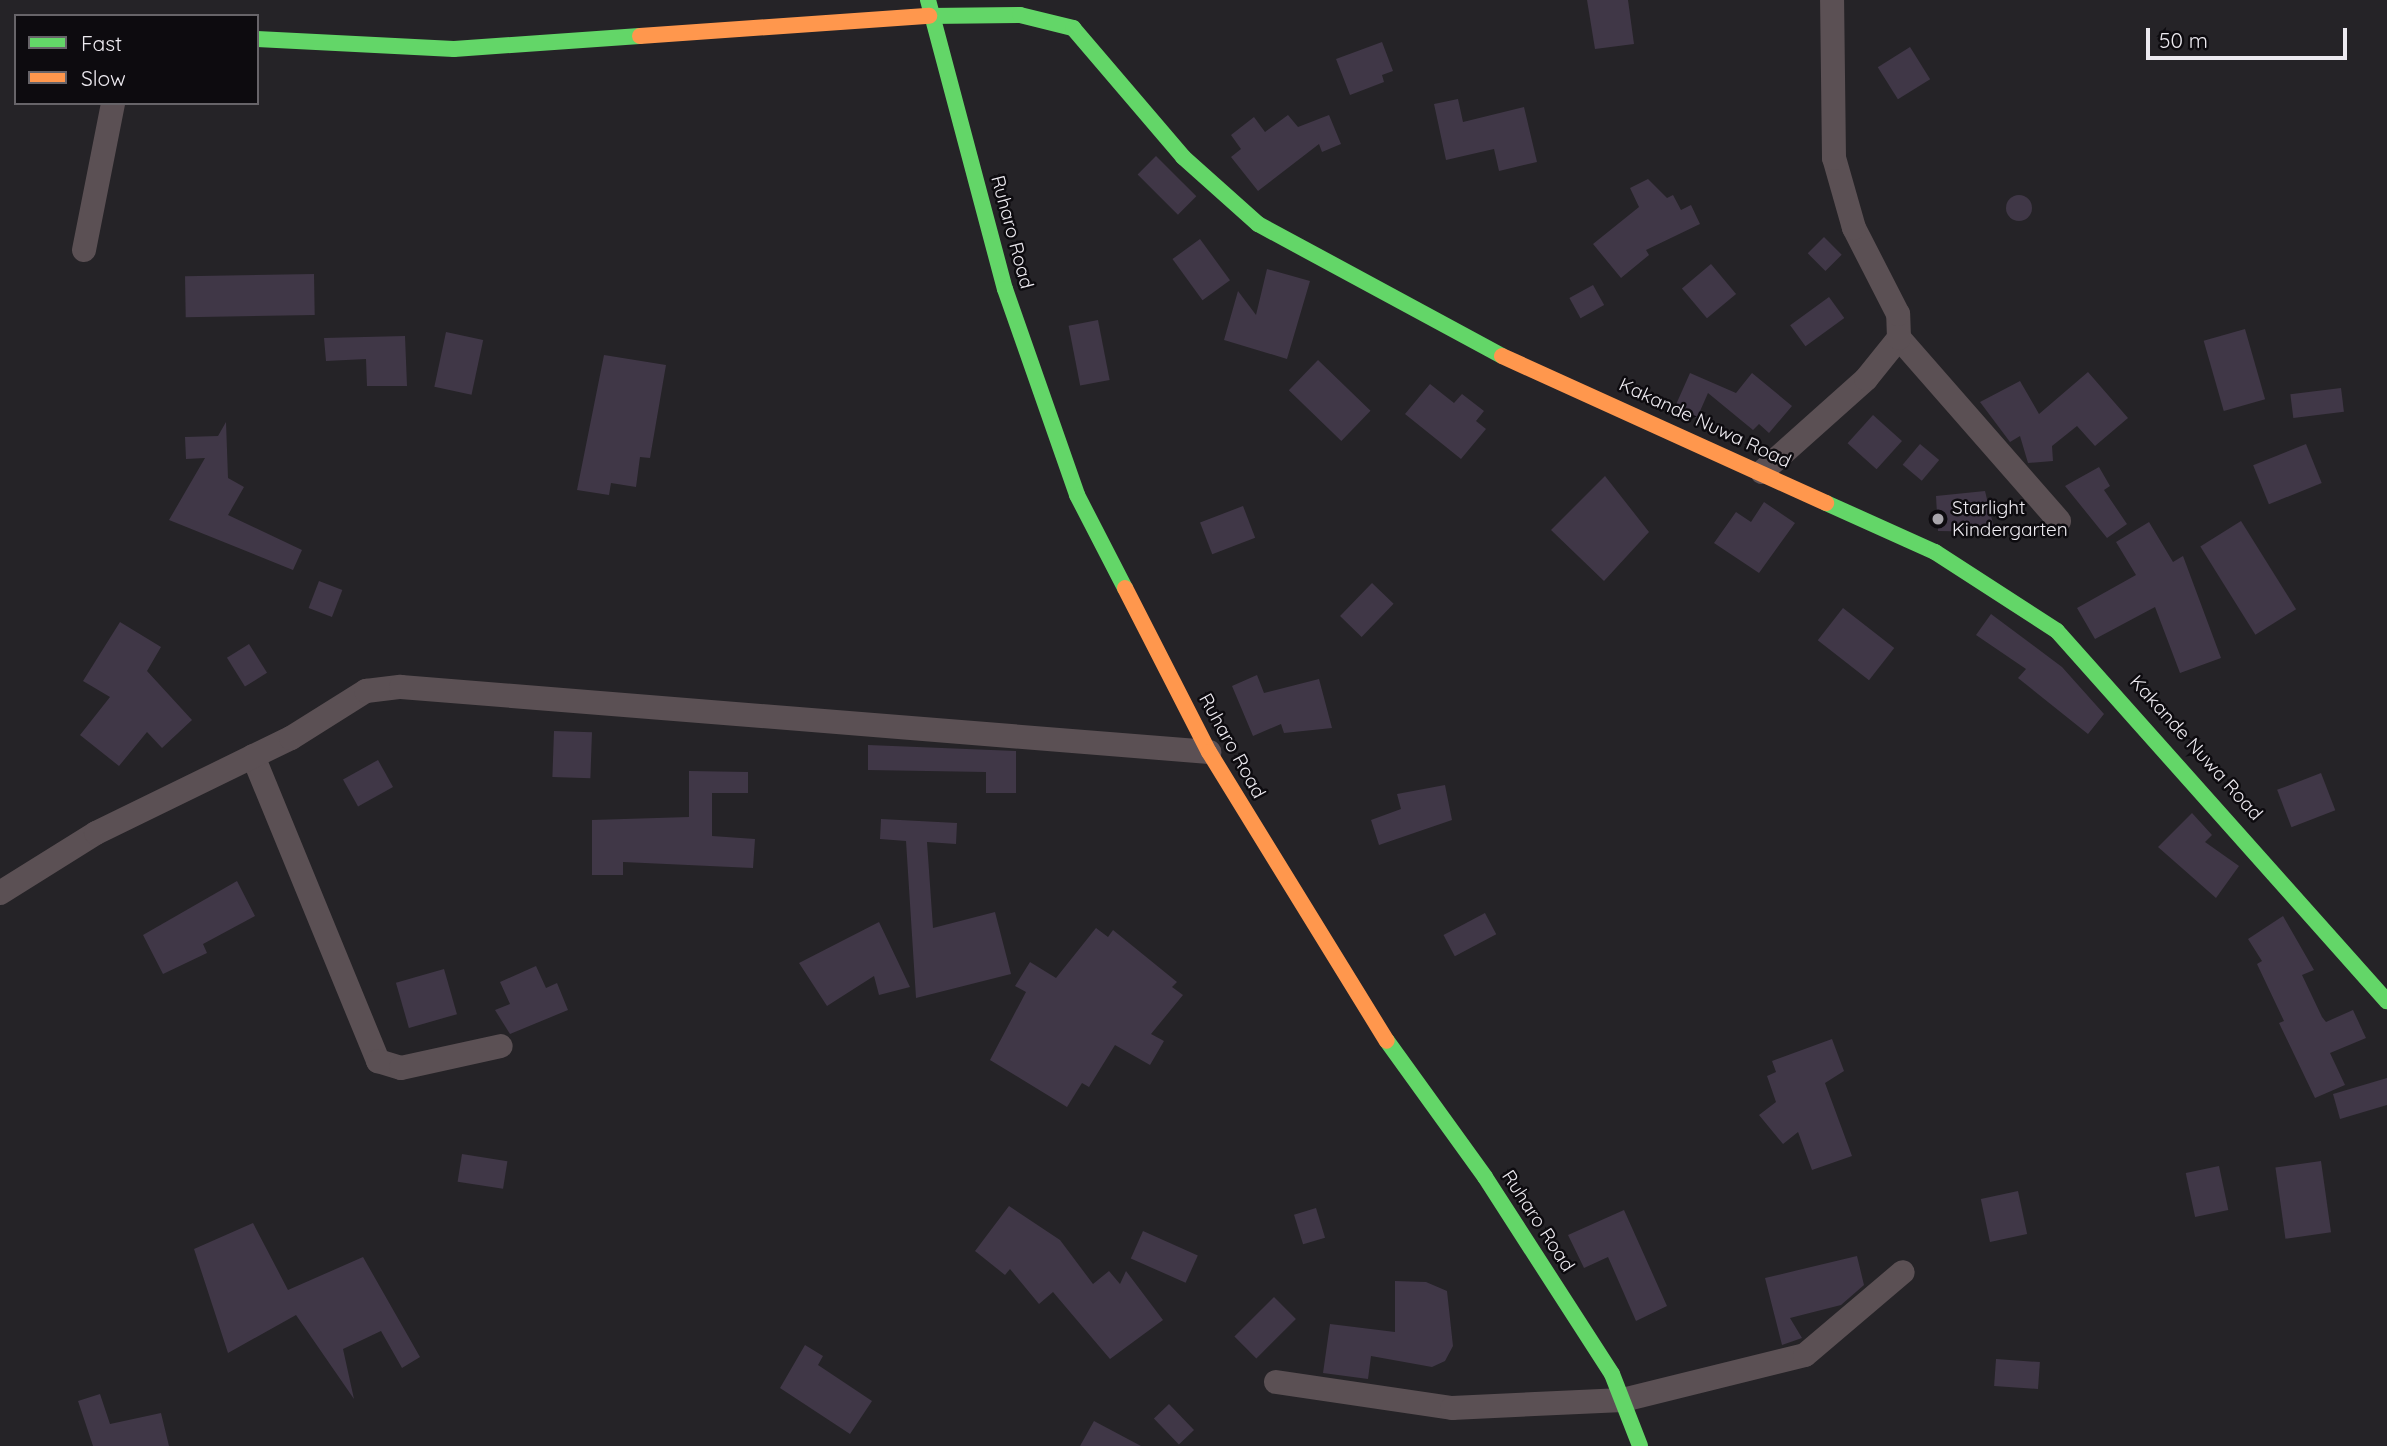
<!DOCTYPE html>
<style>
body{margin:0}
#map{position:relative;width:2387px;height:1446px;overflow:hidden;background:#252327;font-family:Quicksand,sans-serif}
div>[style]{position:absolute}
.building>*{inset:0;background:#403747;transform-origin:0 0}
.round{border-radius:50%}
.street>*{height:24px;margin:-12px;padding:0 12px;transform-origin:12px;border-radius:12px;background:#5b5054}
.fast>*{height:16px;margin:-8px;padding:0 8px;transform-origin:8px;border-radius:8px;background:#63d668}
.slow>*{height:16px;margin:-8px;padding:0 8px;transform-origin:8px;border-radius:8px;background:#ff974d}
.dots>*{width:19px;height:19px;translate:-50% -50%;box-sizing:border-box;border:4px solid #0d0b0f;border-radius:50%}
span{translate:-50% -50%;white-space:nowrap;text-align:center;line-height:1.15;-webkit-text-stroke:5px #0d0b0f;paint-order:stroke}
.street-label{font-size:19px;color:#edeaf0}
.poi-label{font-size:19px;color:#edeaf0}
.left{translate:0 -50%;text-align:left}
.legend{position:absolute;left:14px;top:14px;width:245px;height:91px;box-sizing:border-box;background:#0d0b0f;border:2px solid #676469;margin:0;padding:9px 12px;list-style:none;font-size:21px;color:#edeaf0}
.legend li{display:flex;align-items:center;gap:14px;height:35px}
.legend b{width:35px;border:2px solid #676469}
.scale{position:absolute;left:2146px;top:28px;width:201px;height:32px;box-sizing:border-box;border:4px solid #edeaf0;border-top:0;padding-left:9px;font-size:21px;line-height:24px;white-space:nowrap;color:#edeaf0;-webkit-text-stroke:5px #0d0b0f;paint-order:stroke}
</style>
<div id="map">
<div class="building">
<div style="clip-path:polygon(1587px 0,1628px 0,1634px 44px,1595px 49px)"></div>
<div style="clip-path:polygon(1382px 42px,1393px 71px,1382px 75px,1384px 82px,1350px 95px,1336px 59px)"></div>
<div style="left:1910px;top:47px;width:38px;height:38px;rotate:58deg"></div>
<div style="clip-path:polygon(1458px 99px,1463px 122px,1524px 107px,1537px 162px,1499px 171px,1494px 149px,1446px 160px,1434px 104px)"></div>
<div style="clip-path:polygon(1288px 115px,1298px 127px,1329px 115px,1341px 144px,1322px 152px,1319px 144px,1258px 191px,1231px 157px,1241px 149px,1231px 135px,1254px 117px,1265px 132px)"></div>
<div style="left:1156px;top:156px;width:57px;height:26px;rotate:45deg"></div>
<div style="clip-path:polygon(1648px 179px,1667px 198px,1673px 195px,1681px 210px,1691px 205px,1700px 224px,1646px 250px,1649px 255px,1621px 278px,1593px 244px,1639px 207px,1630px 188px)"></div>
<div class="round" style="left:2006px;top:195px;width:26px;height:26px"></div>
<div style="left:1824px;top:237px;width:25px;height:23px;rotate:45deg"></div>
<div style="left:1200px;top:239px;width:51px;height:34px;rotate:54deg"></div>
<div style="left:1711px;top:264px;width:39px;height:38px;rotate:50deg"></div>
<div style="clip-path:polygon(1267px 269px,1310px 281px,1287px 359px,1224px 340px,1238px 291px,1256px 315px)"></div>
<div style="left:314px;top:274px;width:41px;height:129px;rotate:89deg"></div>
<div style="left:1593px;top:285px;width:23px;height:27px;rotate:61deg"></div>
<div style="left:1829px;top:297px;width:26px;height:48px;rotate:54deg"></div>
<div style="left:1098px;top:320px;width:61px;height:30px;rotate:79deg"></div>
<div style="left:2245px;top:329px;width:73px;height:43px;rotate:74deg"></div>
<div style="left:446px;top:332px;width:38px;height:56px;rotate:12deg"></div>
<div style="clip-path:polygon(405px 336px,407px 386px,367px 386px,366px 359px,326px 361px,324px 338px)"></div>
<div style="clip-path:polygon(604px 355px,666px 365px,650px 458px,640px 457px,636px 487px,611px 483px,609px 495px,577px 490px)"></div>
<div style="left:1318px;top:360px;width:73px;height:42px;rotate:44deg"></div>
<div style="clip-path:polygon(2088px 372px,2128px 418px,2095px 446px,2077px 426px,2052px 446px,2053px 461px,2028px 463px,2020px 436px,2010px 442px,1980px 402px,2020px 381px,2039px 414px)"></div>
<div style="clip-path:polygon(1690px 373px,1736px 393px,1752px 373px,1792px 406px,1769px 433px,1759px 424px,1753px 430px,1708px 393px,1697px 418px,1674px 409px)"></div>
<div style="clip-path:polygon(1430px 384px,1454px 403px,1462px 394px,1484px 411px,1476px 421px,1486px 429px,1461px 459px,1405px 414px)"></div>
<div style="left:2341px;top:388px;width:24px;height:51px;rotate:83deg"></div>
<div style="left:1873px;top:415px;width:39px;height:38px;rotate:42deg"></div>
<div style="clip-path:polygon(226px 422px,228px 478px,244px 487px,228px 515px,302px 550px,293px 570px,169px 520px,205px 458px,186px 459px,185px 437px,218px 436px)"></div>
<div style="left:1920px;top:444px;width:25px;height:27px;rotate:40deg"></div>
<div style="left:2306px;top:444px;width:42px;height:57px;rotate:68deg"></div>
<div style="clip-path:polygon(2099px 467px,2110px 486px,2104px 490px,2127px 524px,2107px 538px,2065px 486px)"></div>
<div style="clip-path:polygon(1605px 476px,1649px 532px,1604px 581px,1551px 530px)"></div>
<div style="clip-path:polygon(1985px 491px,1995px 532px,1938px 531px,1936px 496px)"></div>
<div style="clip-path:polygon(1764px 502px,1795px 523px,1759px 573px,1714px 543px,1736px 512px,1751px 522px)"></div>
<div style="left:1243px;top:506px;width:34px;height:46px;rotate:69deg"></div>
<div style="left:2241px;top:521px;width:104px;height:48px;rotate:58deg"></div>
<div style="clip-path:polygon(2149px 522px,2173px 562px,2183px 556px,2221px 658px,2180px 673px,2155px 607px,2095px 639px,2077px 608px,2136px 575px,2116px 542px)"></div>
<div style="left:319px;top:581px;width:25px;height:29px;rotate:21deg"></div>
<div style="left:1372px;top:583px;width:30px;height:46px;rotate:44deg"></div>
<div style="left:1843px;top:608px;width:65px;height:41px;rotate:38deg"></div>
<div style="clip-path:polygon(1991px 614px,2062px 667px,2104px 714px,2088px 734px,2018px 678px,2026px 669px,1976px 635px)"></div>
<div style="clip-path:polygon(120px 622px,161px 647px,147px 671px,192px 720px,162px 748px,147px 732px,119px 766px,80px 735px,110px 697px,83px 681px)"></div>
<div style="left:249px;top:644px;width:34px;height:26px;rotate:58deg"></div>
<div style="clip-path:polygon(1257px 675px,1264px 693px,1319px 679px,1332px 728px,1284px 733px,1281px 724px,1253px 736px,1232px 686px)"></div>
<div style="left:554px;top:731px;width:38px;height:46px;rotate:2deg"></div>
<div style="clip-path:polygon(868px 745px,1016px 751px,1016px 793px,986px 793px,986px 772px,868px 770px)"></div>
<div style="left:378px;top:760px;width:31px;height:40px;rotate:61deg"></div>
<div style="clip-path:polygon(689px 771px,748px 772px,748px 793px,712px 793px,712px 836px,755px 839px,753px 868px,623px 862px,623px 875px,592px 875px,592px 820px,689px 817px)"></div>
<div style="left:2321px;top:773px;width:40px;height:47px;rotate:69deg"></div>
<div style="clip-path:polygon(1445px 785px,1452px 820px,1379px 845px,1371px 820px,1401px 809px,1397px 794px)"></div>
<div style="clip-path:polygon(2192px 813px,2212px 835px,2205px 842px,2239px 866px,2216px 898px,2158px 847px)"></div>
<div style="clip-path:polygon(881px 819px,957px 823px,956px 844px,927px 842px,933px 928px,995px 912px,1011px 974px,916px 998px,906px 841px,880px 839px)"></div>
<div style="clip-path:polygon(237px 881px,255px 916px,203px 944px,207px 953px,163px 974px,143px 935px)"></div>
<div style="left:1485px;top:913px;width:24px;height:47px;rotate:62deg"></div>
<div style="clip-path:polygon(2283px 916px,2314px 970px,2302px 975px,2322px 1017px,2326px 1022px,2353px 1010px,2366px 1038px,2330px 1053px,2345px 1085px,2315px 1098px,2279px 1023px,2284px 1021px,2257px 964px,2262px 961px,2248px 939px)"></div>
<div style="clip-path:polygon(879px 922px,910px 987px,879px 995px,874px 976px,827px 1006px,799px 963px)"></div>
<div style="clip-path:polygon(1096px 928px,1108px 937px,1113px 930px,1177px 982px,1172px 987px,1183px 995px,1151px 1034px,1164px 1041px,1150px 1065px,1115px 1045px,1089px 1087px,1082px 1083px,1067px 1107px,990px 1060px,1026px 992px,1015px 986px,1030px 962px,1056px 978px)"></div>
<div style="clip-path:polygon(536px 966px,546px 988px,557px 983px,568px 1010px,510px 1034px,495px 1010px,510px 1004px,500px 982px)"></div>
<div style="left:444px;top:969px;width:47px;height:50px;rotate:74deg"></div>
<div style="clip-path:polygon(1832px 1039px,1844px 1071px,1825px 1083px,1852px 1156px,1812px 1170px,1798px 1132px,1783px 1144px,1759px 1115px,1776px 1102px,1767px 1076px,1776px 1072px,1772px 1061px)"></div>
<div style="clip-path:polygon(2387px 1078px,2387px 1105px,2340px 1119px,2333px 1094px)"></div>
<div style="left:462px;top:1154px;width:46px;height:28px;rotate:9deg"></div>
<div style="left:2321px;top:1161px;width:72px;height:46px;rotate:82deg"></div>
<div style="left:2219px;top:1166px;width:45px;height:34px;rotate:78deg"></div>
<div style="left:2018px;top:1191px;width:44px;height:38px;rotate:78deg"></div>
<div style="clip-path:polygon(1009px 1206px,1060px 1240px,1093px 1284px,1109px 1271px,1120px 1284px,1126px 1271px,1163px 1320px,1110px 1359px,1053px 1292px,1039px 1304px,1010px 1269px,1005px 1275px,975px 1251px)"></div>
<div style="left:1316px;top:1208px;width:31px;height:23px;rotate:73deg"></div>
<div style="clip-path:polygon(1624px 1210px,1667px 1306px,1636px 1321px,1608px 1257px,1584px 1268px,1568px 1235px)"></div>
<div style="clip-path:polygon(253px 1223px,288px 1290px,363px 1257px,420px 1357px,402px 1368px,381px 1331px,343px 1349px,354px 1399px,296px 1315px,228px 1353px,194px 1249px)"></div>
<div style="left:1143px;top:1231px;width:60px;height:30px;rotate:24deg"></div>
<div style="clip-path:polygon(1857px 1256px,1864px 1285px,1841px 1305px,1790px 1318px,1802px 1338px,1782px 1345px,1765px 1278px)"></div>
<div style="clip-path:polygon(1395px 1281px,1426px 1282px,1447px 1291px,1453px 1346px,1445px 1361px,1432px 1367px,1371px 1356px,1368px 1379px,1323px 1373px,1330px 1324px,1395px 1332px)"></div>
<div style="left:1274px;top:1297px;width:31px;height:56px;rotate:45deg"></div>
<div style="clip-path:polygon(805px 1345px,823px 1356px,818px 1365px,872px 1401px,850px 1434px,780px 1388px)"></div>
<div style="left:1996px;top:1359px;width:44px;height:27px;rotate:4deg"></div>
<div style="clip-path:polygon(100px 1394px,110px 1424px,161px 1413px,169px 1446px,93px 1446px,78px 1401px)"></div>
<div style="left:1169px;top:1404px;width:36px;height:21px;rotate:46deg"></div>
<div style="clip-path:polygon(1094px 1421px,1141px 1446px,1080px 1446px)"></div>
</div>
<div class="street">
<div style="left:84px;top:250px;width:150px;rotate:-78.8deg"></div>
<div style="left:1899px;top:338px;width:243px;rotate:48.8deg"></div>
<div style="left:1762px;top:472px;width:140px;rotate:-41.8deg"></div>
<div style="left:1866px;top:379px;width:53px;rotate:-51.2deg"></div>
<div style="left:1899px;top:338px;width:24px;rotate:-92deg"></div>
<div style="left:1898px;top:314px;width:97px;rotate:-117.1deg"></div>
<div style="left:1854px;top:228px;width:73px;rotate:-105.9deg"></div>
<div style="left:1834px;top:158px;width:158px;rotate:-90.7deg"></div>
<div style="left:253px;top:756px;width:330px;rotate:67.7deg"></div>
<div style="left:378px;top:1061px;width:24px;rotate:17deg"></div>
<div style="left:401px;top:1068px;width:102px;rotate:-12.4deg"></div>
<div style="left:0;top:893px;width:113px;rotate:-32deg"></div>
<div style="left:96px;top:833px;width:217px;rotate:-26deg"></div>
<div style="left:291px;top:738px;width:89px;rotate:-32.1deg"></div>
<div style="left:366px;top:691px;width:35px;rotate:-7deg"></div>
<div style="left:401px;top:687px;width:811px;rotate:4.6deg"></div>
<div style="left:1276px;top:1382px;width:178px;rotate:8.4deg"></div>
<div style="left:1452px;top:1408px;width:171px;rotate:-2.7deg"></div>
<div style="left:1623px;top:1400px;width:187px;rotate:-13.9deg"></div>
<div style="left:1805px;top:1355px;width:128px;rotate:-40.3deg"></div>
</div>
<div class="fast">
<div style="left:928px;top:0;width:299px;rotate:75.1deg"></div>
<div style="left:1005px;top:289px;width:218px;rotate:70.7deg"></div>
<div style="left:1077px;top:495px;width:105px;rotate:62.7deg"></div>
<div style="left:929px;top:16px;width:91px;rotate:-0.6deg"></div>
<div style="left:1020px;top:15px;width:55px;rotate:13.8deg"></div>
<div style="left:1073px;top:28px;width:170px;rotate:49.5deg"></div>
<div style="left:1183px;top:157px;width:101px;rotate:41.8deg"></div>
<div style="left:1258px;top:224px;width:277px;rotate:28.4deg"></div>
<div style="left:257px;top:39px;width:197px;rotate:2.9deg"></div>
<div style="left:454px;top:49px;width:186px;rotate:-4deg"></div>
<div style="left:1826px;top:503px;width:120px;rotate:24.2deg"></div>
<div style="left:1935px;top:552px;width:145px;rotate:32.9deg"></div>
<div style="left:2057px;top:631px;width:496px;rotate:48.3deg"></div>
<div style="left:1387px;top:1041px;width:168px;rotate:54.2deg"></div>
<div style="left:1485px;top:1177px;width:234px;rotate:57.2deg"></div>
<div style="left:1612px;top:1374px;width:77px;rotate:68.7deg"></div>
</div>
<div class="slow">
<div style="left:640px;top:36px;width:290px;rotate:-4deg"></div>
<div style="left:1502px;top:356px;width:356px;rotate:24.4deg"></div>
<div style="left:1125px;top:588px;width:184px;rotate:62.9deg"></div>
<div style="left:1209px;top:752px;width:339px;rotate:58.4deg"></div>
</div>
<div class="dots">
<div style="left:1938px;top:519px;background:#a7a4aa"></div>
</div>
<div class="street-label">
<span style="left:1012px;top:232px;rotate:75deg">Ruharo Road</span>
<span style="left:1705px;top:423px;rotate:25deg">Kakande Nuwa Road</span>
<span style="left:1232px;top:746px;rotate:61deg">Ruharo Road</span>
<span style="left:2196px;top:748px;rotate:48deg">Kakande Nuwa Road</span>
<span style="left:1538px;top:1221px;rotate:57deg">Ruharo Road</span>
</div>
<div class="poi-label">
<span class="left" style="left:1952px;top:519px">Starlight<br>Kindergarten</span>
</div>
<ul class="legend">
<li><b style="height:9px;background:#63d668"></b>Fast</li>
<li><b style="height:9px;background:#ff974d"></b>Slow</li>
</ul>
<div class="scale">50 m</div>
</div>
